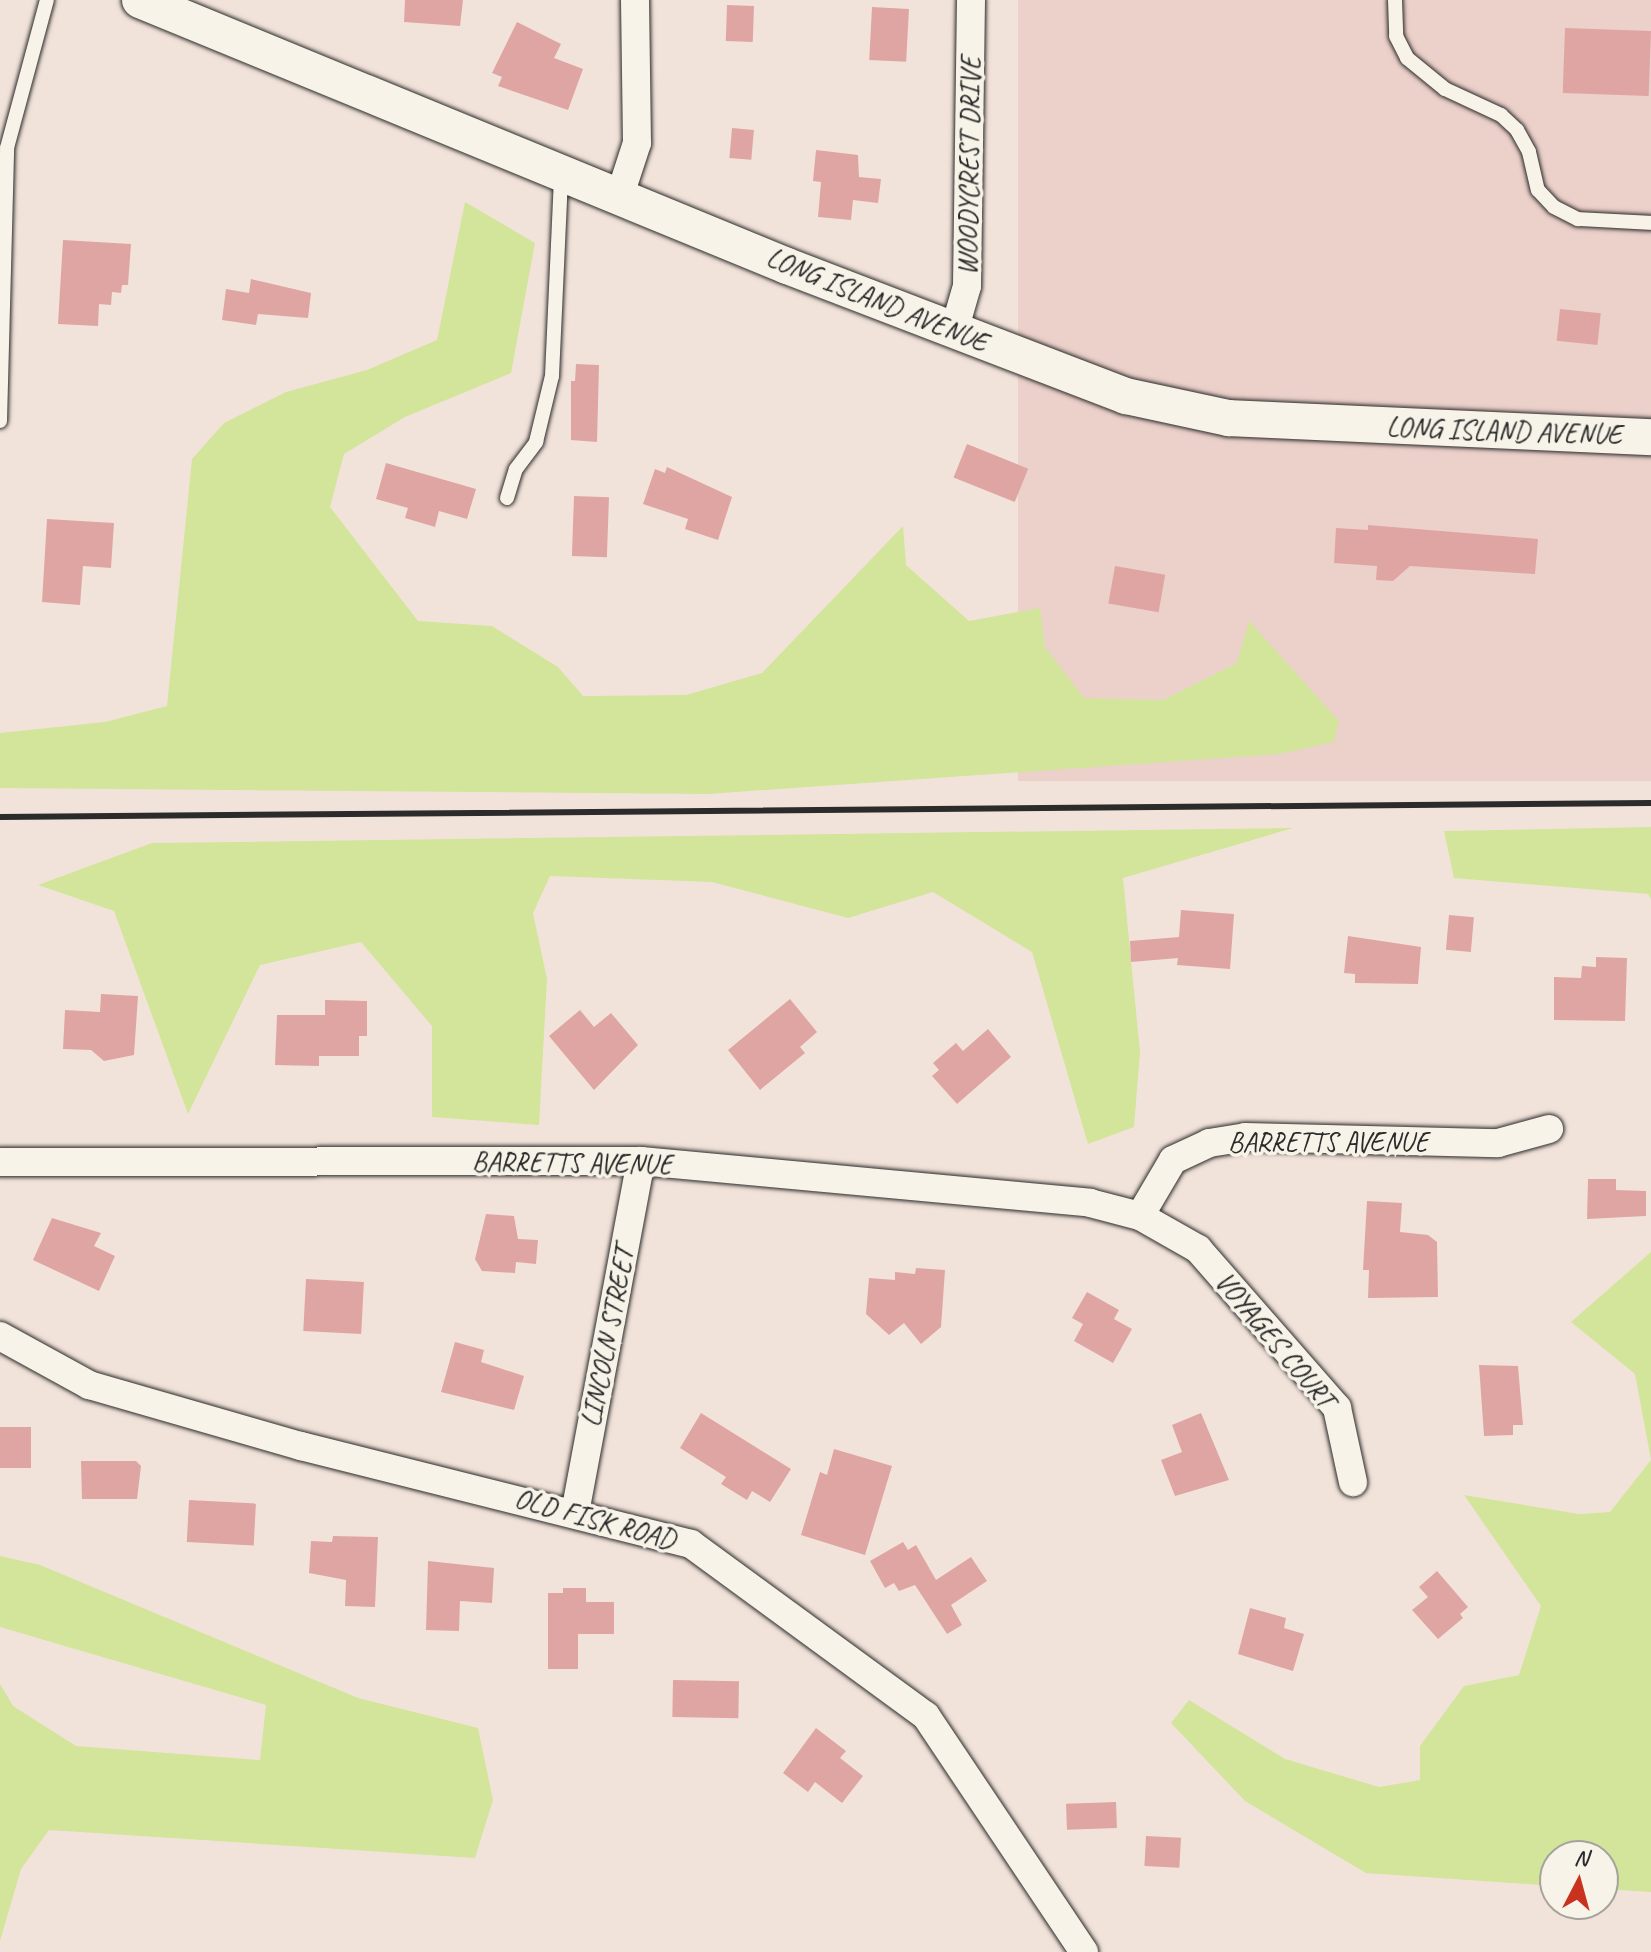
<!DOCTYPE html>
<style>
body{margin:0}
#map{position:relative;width:1651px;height:1952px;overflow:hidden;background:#f2e3da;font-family:Caveat,sans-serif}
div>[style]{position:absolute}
.built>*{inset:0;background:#ecd0ca;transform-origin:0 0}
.green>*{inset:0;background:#d2e59a}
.building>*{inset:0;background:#dfa5a3;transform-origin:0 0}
.roads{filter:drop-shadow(0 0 2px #2b2b2b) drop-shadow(0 0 2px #2b2b2b)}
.service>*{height:14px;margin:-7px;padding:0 7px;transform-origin:7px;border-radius:7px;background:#f7f3e8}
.minor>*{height:28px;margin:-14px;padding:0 14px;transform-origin:14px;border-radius:14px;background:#f7f3e8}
.tertiary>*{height:36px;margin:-18px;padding:0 18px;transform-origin:18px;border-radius:18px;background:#f7f3e8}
.rail>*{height:6px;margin:-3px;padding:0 3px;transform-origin:3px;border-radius:3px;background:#2b2b2b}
span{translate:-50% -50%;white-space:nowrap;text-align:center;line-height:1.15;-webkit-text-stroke:7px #f7f3e8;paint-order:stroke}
.street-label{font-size:28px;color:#2b2b2b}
.north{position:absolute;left:1539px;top:1840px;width:80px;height:80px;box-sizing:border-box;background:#f7f3e8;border:2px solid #a5a39c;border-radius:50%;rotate:6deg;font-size:22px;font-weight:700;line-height:32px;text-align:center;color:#2b2b2b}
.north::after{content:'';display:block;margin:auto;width:28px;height:36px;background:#c8321e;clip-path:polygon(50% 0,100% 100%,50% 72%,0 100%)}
</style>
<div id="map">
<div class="built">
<div style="left:1018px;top:0;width:633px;height:781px"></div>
</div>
<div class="green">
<div style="clip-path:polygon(465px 202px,535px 243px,511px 373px,405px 417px,344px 454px,330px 507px,418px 621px,492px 626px,558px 667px,583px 696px,686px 695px,762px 673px,903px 526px,906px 565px,969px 621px,1040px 608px,1045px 647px,1084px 698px,1163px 700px,1237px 663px,1249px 621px,1339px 721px,1334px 742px,1280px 754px,708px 794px,0 788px,0 733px,105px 722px,167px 706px,192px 459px,224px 423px,286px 392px,367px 370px,437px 340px)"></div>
<div style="clip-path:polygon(1651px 827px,1651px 899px,1648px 894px,1454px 878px,1444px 831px)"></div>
<div style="clip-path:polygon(1293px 828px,1123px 878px,1140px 1052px,1134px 1127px,1088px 1144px,1032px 952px,933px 892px,848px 918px,712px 882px,550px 876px,533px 913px,547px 979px,539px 1125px,432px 1117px,432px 1026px,361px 942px,260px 965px,188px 1114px,114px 911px,38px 885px,152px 843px)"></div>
<div style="clip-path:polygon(1651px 1252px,1651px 1892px,1603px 1889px,1603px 1856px,1555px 1856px,1555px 1886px,1366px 1873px,1245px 1801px,1171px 1723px,1189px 1700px,1285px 1759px,1379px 1787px,1420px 1780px,1420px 1746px,1464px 1686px,1519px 1675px,1541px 1606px,1464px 1495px,1579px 1514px,1610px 1512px,1651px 1460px,1635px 1374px,1571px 1322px)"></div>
<div style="clip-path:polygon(0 1556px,40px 1565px,358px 1698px,478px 1728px,493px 1800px,475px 1858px,49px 1830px,21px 1869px,0 1941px,0 1684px,13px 1706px,76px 1746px,260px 1760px,266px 1705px,0 1627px)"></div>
</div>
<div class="building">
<div style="clip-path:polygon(405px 0,463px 0,460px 26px,404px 22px)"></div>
<div style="left:727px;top:5px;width:27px;height:36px;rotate:2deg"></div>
<div style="left:872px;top:7px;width:37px;height:53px;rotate:3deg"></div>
<div style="clip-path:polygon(517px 22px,561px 44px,554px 58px,583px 69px,568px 110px,498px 86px,502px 77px,492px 73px)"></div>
<div style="left:1565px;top:28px;width:86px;height:65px;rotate:2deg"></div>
<div style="left:732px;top:128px;width:22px;height:30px;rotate:5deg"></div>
<div style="clip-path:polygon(816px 150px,858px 155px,859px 177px,881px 179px,878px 203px,853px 200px,851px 220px,818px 217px,821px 182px,813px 181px)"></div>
<div style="clip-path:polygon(63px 240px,131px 244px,128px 285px,122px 285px,121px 293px,112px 292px,111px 305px,99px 304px,98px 326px,58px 324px)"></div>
<div style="clip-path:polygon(251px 279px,311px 293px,308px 318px,258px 314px,256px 325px,222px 320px,226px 289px,249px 293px)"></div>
<div style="left:1560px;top:309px;width:41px;height:32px;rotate:6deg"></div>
<div style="clip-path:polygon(576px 364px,599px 365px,597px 442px,571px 440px,571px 381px,575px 381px)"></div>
<div style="left:967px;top:444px;width:66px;height:36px;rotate:22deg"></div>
<div style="clip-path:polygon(386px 463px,476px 489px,467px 519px,439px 511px,435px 527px,405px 518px,408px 508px,376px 499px)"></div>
<div style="clip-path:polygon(667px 467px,732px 497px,718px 540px,685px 529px,688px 519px,643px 504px,655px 469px,665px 473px)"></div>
<div style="left:574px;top:496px;width:35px;height:60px;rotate:2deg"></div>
<div style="clip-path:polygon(47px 519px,114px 523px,111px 568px,83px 566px,80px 605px,42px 602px)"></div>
<div style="clip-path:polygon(1368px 525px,1538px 539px,1535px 574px,1410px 566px,1393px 581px,1376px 580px,1377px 566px,1334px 563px,1336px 528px,1368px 530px)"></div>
<div style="left:1115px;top:566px;width:51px;height:38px;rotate:10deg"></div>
<div style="clip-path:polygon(1181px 910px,1234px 914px,1230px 969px,1177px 965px,1178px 958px,1131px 962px,1130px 941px,1179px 937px)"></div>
<div style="left:1449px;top:915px;width:25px;height:35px;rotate:5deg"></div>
<div style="clip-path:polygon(1348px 936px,1421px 947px,1418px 984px,1355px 983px,1355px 974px,1344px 973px)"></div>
<div style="clip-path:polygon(1596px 957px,1627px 958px,1625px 1021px,1554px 1020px,1554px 977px,1581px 978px,1582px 966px,1596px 967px)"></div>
<div style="clip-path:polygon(101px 994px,138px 996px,134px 1055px,104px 1061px,91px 1050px,63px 1049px,65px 1010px,100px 1012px)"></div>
<div style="clip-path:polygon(790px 999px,817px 1032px,800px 1047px,805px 1053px,760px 1090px,728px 1050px)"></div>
<div style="clip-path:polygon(325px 1000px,367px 1001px,367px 1036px,359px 1036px,359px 1056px,319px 1056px,319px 1066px,275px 1065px,277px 1015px,325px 1015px)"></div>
<div style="clip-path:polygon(580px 1010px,594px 1027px,611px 1013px,638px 1045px,594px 1090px,549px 1036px)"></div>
<div style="clip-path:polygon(988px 1029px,1011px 1057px,957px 1104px,932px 1076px,939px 1070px,933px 1063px,956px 1043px,963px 1051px)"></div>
<div style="clip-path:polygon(1588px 1179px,1616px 1179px,1616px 1190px,1646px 1191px,1646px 1216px,1587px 1219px)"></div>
<div style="clip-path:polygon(1367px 1201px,1402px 1203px,1400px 1232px,1428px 1235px,1437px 1242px,1438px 1297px,1368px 1298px,1369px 1270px,1363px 1270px)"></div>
<div style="clip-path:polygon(486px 1214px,514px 1216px,518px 1239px,538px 1240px,536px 1264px,516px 1262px,515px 1273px,482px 1271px,475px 1259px)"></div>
<div style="clip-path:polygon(52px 1218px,101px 1233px,94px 1246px,115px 1256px,99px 1291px,33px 1260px)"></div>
<div style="clip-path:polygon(916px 1268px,945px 1270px,941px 1327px,921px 1344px,904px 1323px,889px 1335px,866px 1314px,869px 1278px,895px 1280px,895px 1272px,915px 1274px)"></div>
<div style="left:306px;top:1279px;width:58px;height:52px;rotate:3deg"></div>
<div style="clip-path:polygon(1087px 1292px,1119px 1310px,1114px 1319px,1132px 1329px,1113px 1363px,1074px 1341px,1083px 1324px,1072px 1318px)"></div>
<div style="clip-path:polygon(455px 1342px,484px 1350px,481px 1362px,524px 1376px,514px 1410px,441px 1392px)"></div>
<div style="clip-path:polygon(1479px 1365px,1518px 1366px,1523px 1425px,1513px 1425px,1513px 1435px,1484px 1436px)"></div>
<div style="clip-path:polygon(701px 1413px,791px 1469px,770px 1502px,752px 1491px,747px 1500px,721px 1484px,726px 1477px,680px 1448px)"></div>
<div style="clip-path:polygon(1201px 1413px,1229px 1480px,1175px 1496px,1161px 1460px,1182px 1452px,1172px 1425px)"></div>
<div style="left:0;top:1427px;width:31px;height:41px"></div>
<div style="clip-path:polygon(834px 1449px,892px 1466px,865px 1555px,801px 1535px,820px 1472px,827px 1475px)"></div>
<div style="clip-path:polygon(81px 1461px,136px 1461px,141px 1466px,137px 1499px,82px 1499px)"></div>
<div style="left:189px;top:1500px;width:67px;height:42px;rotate:3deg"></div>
<div style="clip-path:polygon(333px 1536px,378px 1537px,375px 1607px,345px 1606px,346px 1580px,309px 1573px,311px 1541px,332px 1542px)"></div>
<div style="clip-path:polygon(903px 1542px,908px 1550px,916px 1545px,936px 1580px,971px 1557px,987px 1581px,951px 1605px,962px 1625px,947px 1634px,915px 1585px,899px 1591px,894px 1583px,885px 1588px,870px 1561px)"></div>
<div style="clip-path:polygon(428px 1561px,494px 1568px,492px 1603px,460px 1601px,459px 1631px,426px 1630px)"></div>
<div style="clip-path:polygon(1437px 1571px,1468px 1607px,1460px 1614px,1463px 1618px,1438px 1639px,1412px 1610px,1428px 1597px,1419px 1587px)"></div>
<div style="clip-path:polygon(563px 1588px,586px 1588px,586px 1602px,614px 1602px,614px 1634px,578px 1634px,578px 1669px,548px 1669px,548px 1593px,563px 1593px)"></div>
<div style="clip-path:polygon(1250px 1608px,1286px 1618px,1284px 1628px,1304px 1634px,1293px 1671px,1238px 1654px)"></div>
<div style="left:673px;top:1680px;width:66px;height:37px;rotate:1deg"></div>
<div style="clip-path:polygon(816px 1728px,846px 1751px,840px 1758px,863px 1776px,842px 1803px,815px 1782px,808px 1792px,783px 1773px)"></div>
<div style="left:1116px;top:1802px;width:26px;height:50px;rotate:88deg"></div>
<div style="left:1146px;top:1836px;width:35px;height:30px;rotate:3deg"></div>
</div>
<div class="roads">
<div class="service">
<div style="left:1395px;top:0;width:36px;rotate:88deg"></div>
<div style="left:1396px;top:36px;width:25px;rotate:63deg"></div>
<div style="left:1407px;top:58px;width:49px;rotate:39.2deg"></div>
<div style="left:1445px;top:89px;width:62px;rotate:24.9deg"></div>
<div style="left:1501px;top:115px;width:22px;rotate:43deg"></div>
<div style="left:1517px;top:130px;width:25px;rotate:61deg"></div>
<div style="left:1529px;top:152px;width:39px;rotate:77deg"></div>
<div style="left:1538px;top:190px;width:23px;rotate:47deg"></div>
<div style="left:1554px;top:207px;width:27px;rotate:27deg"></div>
<div style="left:1578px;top:219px;width:73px;rotate:3.1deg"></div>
<div style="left:0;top:421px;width:273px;rotate:-88.5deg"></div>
<div style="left:7px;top:148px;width:153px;rotate:-74.9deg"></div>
<div style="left:507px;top:498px;width:30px;rotate:-73deg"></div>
<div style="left:516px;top:469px;width:34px;rotate:-53deg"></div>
<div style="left:536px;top:442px;width:68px;rotate:-76.4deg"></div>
<div style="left:552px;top:376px;width:201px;rotate:-87.4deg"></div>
</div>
<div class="minor">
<div style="left:620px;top:195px;width:55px;rotate:-71.9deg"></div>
<div style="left:637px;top:143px;width:143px;rotate:-90.8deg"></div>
<div style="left:954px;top:331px;width:47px;rotate:-73.9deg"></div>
<div style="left:967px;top:286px;width:286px;rotate:-89.2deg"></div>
<div style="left:0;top:1162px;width:641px;rotate:-0.09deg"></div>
<div style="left:641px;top:1161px;width:451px;rotate:5.3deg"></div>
<div style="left:1090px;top:1203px;width:52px;rotate:14.6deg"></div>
<div style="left:1140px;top:1216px;width:67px;rotate:29.6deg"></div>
<div style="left:1198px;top:1249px;width:211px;rotate:48.8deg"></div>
<div style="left:1337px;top:1408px;width:76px;rotate:77.8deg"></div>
<div style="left:1140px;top:1216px;width:65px;rotate:-59.5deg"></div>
<div style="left:1173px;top:1160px;width:40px;rotate:-25deg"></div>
<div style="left:1209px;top:1143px;width:36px;rotate:-9deg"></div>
<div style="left:1245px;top:1137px;width:253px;rotate:1.4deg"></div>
<div style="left:1498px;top:1143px;width:53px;rotate:-15.4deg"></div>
<div style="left:0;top:1336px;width:102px;rotate:28.8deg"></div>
<div style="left:89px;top:1385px;width:221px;rotate:16.1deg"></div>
<div style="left:301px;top:1446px;width:402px;rotate:14.1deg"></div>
<div style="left:691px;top:1544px;width:291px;rotate:36.2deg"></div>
<div style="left:926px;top:1716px;width:284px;rotate:56.2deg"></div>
<div style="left:575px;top:1513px;width:358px;rotate:-79.4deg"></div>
</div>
<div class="tertiary">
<div style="left:140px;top:0;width:700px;rotate:22.35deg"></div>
<div style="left:787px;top:266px;width:363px;rotate:21deg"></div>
<div style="left:1126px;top:396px;width:105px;rotate:12.1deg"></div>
<div style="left:1229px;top:418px;width:422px;rotate:2.6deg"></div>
</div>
</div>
<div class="rail">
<div style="left:0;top:817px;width:1651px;rotate:-0.49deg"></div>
</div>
<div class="street-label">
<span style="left:969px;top:166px;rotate:-89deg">WOODYCREST DRIVE</span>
<span style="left:877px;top:300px;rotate:22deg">LONG ISLAND AVENUE</span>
<span style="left:1504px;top:431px;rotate:2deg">LONG ISLAND AVENUE</span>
<span style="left:1328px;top:1142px">BARRETTS AVENUE</span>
<span style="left:572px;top:1163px;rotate:1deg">BARRETTS AVENUE</span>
<span style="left:608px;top:1337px;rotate:-79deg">LINCOLN STREET</span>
<span style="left:1275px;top:1340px;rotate:50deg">VOYAGES COURT</span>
<span style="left:595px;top:1519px;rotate:15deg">OLD FISK ROAD</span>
</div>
<div class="north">N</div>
</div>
